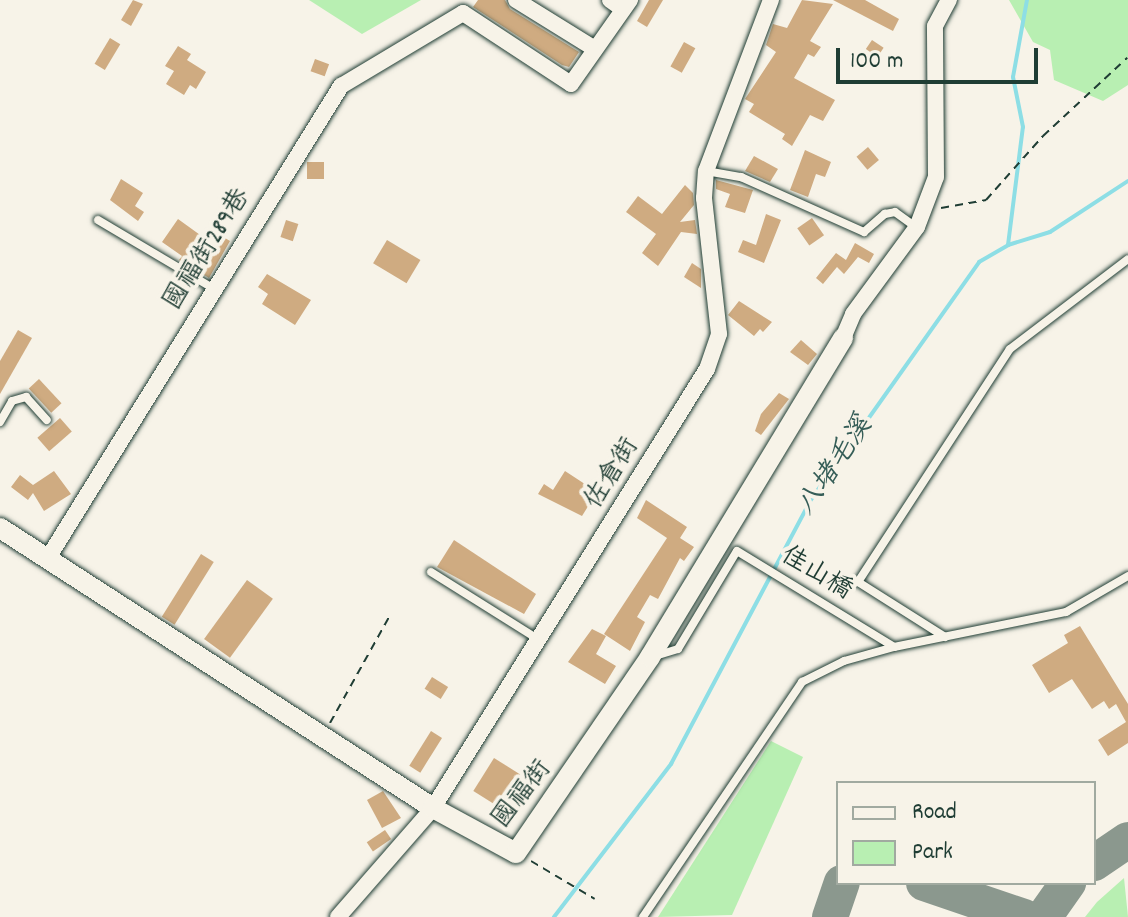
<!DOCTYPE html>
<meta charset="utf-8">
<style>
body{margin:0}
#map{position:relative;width:1128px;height:917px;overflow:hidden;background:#f7f3e8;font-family:Dekko,"LXGW WenKai TC",sans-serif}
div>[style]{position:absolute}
.green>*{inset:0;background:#b8efb2}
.stream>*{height:4px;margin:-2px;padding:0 2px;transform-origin:2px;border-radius:2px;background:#8ddee5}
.taxiway>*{height:36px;margin:-18px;padding:0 18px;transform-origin:18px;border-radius:18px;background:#8b988e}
.building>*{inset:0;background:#cfab81;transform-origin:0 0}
.path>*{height:2px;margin-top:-1px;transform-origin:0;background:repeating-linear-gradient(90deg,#1f3d34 0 8px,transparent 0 14px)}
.roads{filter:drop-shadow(0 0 2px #1f3d34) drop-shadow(0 0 2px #1f3d34)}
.service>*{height:8px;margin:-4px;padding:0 4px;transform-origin:4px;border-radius:4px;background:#f7f3e8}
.minor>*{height:16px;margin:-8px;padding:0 8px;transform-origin:8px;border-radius:8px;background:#f7f3e8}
.tertiary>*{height:20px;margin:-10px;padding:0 10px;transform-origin:10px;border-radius:10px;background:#f7f3e8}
span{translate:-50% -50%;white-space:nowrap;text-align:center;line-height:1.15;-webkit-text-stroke:8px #f7f3e8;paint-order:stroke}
.street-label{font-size:26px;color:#1f3d34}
.water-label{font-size:28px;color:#355d57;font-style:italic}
.legend{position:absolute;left:836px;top:781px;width:260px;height:104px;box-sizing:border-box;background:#f7f3e8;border:2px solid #a1aaa0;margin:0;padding:10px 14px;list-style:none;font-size:24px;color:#1f3d34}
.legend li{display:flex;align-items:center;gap:16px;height:40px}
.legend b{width:40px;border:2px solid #a1aaa0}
.scale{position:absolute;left:836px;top:48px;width:202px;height:36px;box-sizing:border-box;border:4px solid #1f3d34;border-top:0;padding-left:10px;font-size:24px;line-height:28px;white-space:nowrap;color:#1f3d34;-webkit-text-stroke:6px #f7f3e8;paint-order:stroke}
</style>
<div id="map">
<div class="green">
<div style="clip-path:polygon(309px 0,421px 0,362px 34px)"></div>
<div style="clip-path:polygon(1009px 0,1128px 0,1128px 85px,1103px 101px,1054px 80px,1050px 50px,1033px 42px)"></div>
<div style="clip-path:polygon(771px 741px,803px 757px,732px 915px,658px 917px)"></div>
<div style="clip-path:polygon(1124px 878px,1128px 917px,1085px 917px,1097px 902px)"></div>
</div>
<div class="stream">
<div style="left:1008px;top:245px;width:44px;rotate:-17.2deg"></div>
<div style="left:1050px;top:232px;width:93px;rotate:-33.2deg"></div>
<div style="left:554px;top:917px;width:193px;rotate:-52.6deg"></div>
<div style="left:671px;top:764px;width:297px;rotate:-62.1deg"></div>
<div style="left:810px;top:501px;width:293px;rotate:-54.7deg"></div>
<div style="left:979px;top:262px;width:34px;rotate:-30deg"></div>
<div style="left:1008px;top:245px;width:119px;rotate:-82.8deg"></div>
<div style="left:1023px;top:127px;width:51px;rotate:-101.3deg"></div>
<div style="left:1013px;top:77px;width:78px;rotate:-79.7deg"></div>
</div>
<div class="taxiway">
<div style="left:1094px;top:863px;width:41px;rotate:-34.1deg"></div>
<div style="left:924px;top:883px;width:106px;rotate:18.8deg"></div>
<div style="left:830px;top:917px;width:36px;rotate:-71deg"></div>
<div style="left:1044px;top:917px;width:42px;rotate:-54.8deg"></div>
</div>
<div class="building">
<div style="clip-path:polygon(133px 0,143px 4px,131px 26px,121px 20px)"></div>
<div style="clip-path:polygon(478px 0,505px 0,510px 9px,579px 52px,569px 67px,562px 65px,473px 7px)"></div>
<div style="clip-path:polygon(649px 0,663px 0,647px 27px,637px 21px)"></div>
<div style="clip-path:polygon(802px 0,833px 4px,810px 41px,821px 47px,814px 57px,808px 54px,794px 78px,835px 100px,823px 121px,810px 115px,792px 146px,782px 139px,785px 134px,749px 112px,754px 104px,745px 99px,776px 52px,766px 45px,773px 24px,787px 28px)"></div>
<div style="clip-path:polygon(833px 0,865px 0,899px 19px,893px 31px)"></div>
<div style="left:110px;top:38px;width:12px;height:30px;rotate:31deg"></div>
<div style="left:872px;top:40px;width:14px;height:11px;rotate:34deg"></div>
<div style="left:684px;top:42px;width:13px;height:28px;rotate:29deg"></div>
<div style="clip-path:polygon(178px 46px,191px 54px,187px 60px,206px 72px,196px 89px,190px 85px,184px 95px,166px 84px,174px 71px,165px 66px)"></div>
<div style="left:315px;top:59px;width:15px;height:13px;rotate:20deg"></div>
<div style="left:868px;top:147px;width:17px;height:15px;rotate:50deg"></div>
<div style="clip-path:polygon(805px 150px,831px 162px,825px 177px,816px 174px,808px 197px,790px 190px)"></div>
<div style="clip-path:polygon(754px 156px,778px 169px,770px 182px,745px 171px)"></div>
<div style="left:307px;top:162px;width:17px;height:17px"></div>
<div style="clip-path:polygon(121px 179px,143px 193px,135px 206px,144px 212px,138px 221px,110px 200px)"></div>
<div style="clip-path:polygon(716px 180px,753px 190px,745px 213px,725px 207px,730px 194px,716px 189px)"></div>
<div style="clip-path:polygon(685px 185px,693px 193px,694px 205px,680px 222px,695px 220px,697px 234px,681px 232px,658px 266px,642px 253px,656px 234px,626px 212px,638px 196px,662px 214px)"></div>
<div style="clip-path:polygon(766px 214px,781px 220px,764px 263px,738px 252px,743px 240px,756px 245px)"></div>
<div style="left:812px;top:218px;width:21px;height:18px;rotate:55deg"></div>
<div style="clip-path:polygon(178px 219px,214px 245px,220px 235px,230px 241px,209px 278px,179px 260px,182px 256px,162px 242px)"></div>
<div style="left:286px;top:220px;width:13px;height:18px;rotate:18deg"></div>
<div style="left:387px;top:240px;width:39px;height:27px;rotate:31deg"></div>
<div style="clip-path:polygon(855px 243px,874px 254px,869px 263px,858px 257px,844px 274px,837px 267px,823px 284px,816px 278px,836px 253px,846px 260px)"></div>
<div style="clip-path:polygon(692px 263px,701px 269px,701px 288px,684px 277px)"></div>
<div style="clip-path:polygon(267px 274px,311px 300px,295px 325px,262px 304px,268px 294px,258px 287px)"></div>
<div style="clip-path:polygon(739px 301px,772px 322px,763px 332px,760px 329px,754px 336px,728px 315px)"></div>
<div style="clip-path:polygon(18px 330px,32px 338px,0 394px,0 361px)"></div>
<div style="clip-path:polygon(801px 340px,817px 354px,808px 365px,790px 352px)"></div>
<div style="left:39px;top:379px;width:33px;height:14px;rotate:47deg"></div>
<div style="clip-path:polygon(779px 393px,789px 399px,761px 435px,755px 431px,761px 414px)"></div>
<div style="left:60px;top:418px;width:18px;height:30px;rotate:49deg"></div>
<div style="clip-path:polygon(54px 471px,71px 494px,44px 511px,33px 493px,28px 500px,11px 487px,20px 475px,33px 485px)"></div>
<div style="clip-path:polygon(565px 471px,597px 492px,582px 516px,538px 494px,544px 484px,553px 490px)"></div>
<div style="clip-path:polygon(646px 500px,687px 527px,680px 538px,694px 547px,684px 561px,680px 558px,658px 599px,650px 595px,637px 617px,645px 622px,630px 651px,604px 634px,667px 538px,637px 518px)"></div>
<div style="clip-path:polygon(454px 540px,536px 594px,524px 614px,437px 567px)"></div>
<div style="left:201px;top:554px;width:15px;height:74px;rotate:32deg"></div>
<div style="left:247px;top:580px;width:32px;height:73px;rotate:36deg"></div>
<div style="clip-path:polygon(1080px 626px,1128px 704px,1128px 743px,1108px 756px,1098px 740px,1126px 722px,1116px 704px,1109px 709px,1104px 701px,1092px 709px,1072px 679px,1049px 693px,1032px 665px,1068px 643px,1064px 635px)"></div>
<div style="clip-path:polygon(592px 629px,606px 636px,596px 654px,616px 666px,605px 684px,568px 662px)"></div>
<div style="left:432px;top:677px;width:19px;height:14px;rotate:32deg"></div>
<div style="left:431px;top:731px;width:13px;height:41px;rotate:32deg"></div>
<div style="left:494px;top:758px;width:31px;height:39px;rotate:32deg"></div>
<div style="clip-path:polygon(383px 791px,401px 818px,382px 828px,367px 800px)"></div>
<div style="left:385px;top:830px;width:11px;height:22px;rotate:56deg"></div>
</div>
<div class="path">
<div style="left:941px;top:208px;width:46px;rotate:-10.1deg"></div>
<div style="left:986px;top:200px;width:86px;rotate:-48.3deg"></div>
<div style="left:1043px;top:136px;width:115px;rotate:-42.9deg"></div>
<div style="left:330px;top:723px;width:124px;rotate:-60.9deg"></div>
<div style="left:531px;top:861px;width:74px;rotate:30.7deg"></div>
</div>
<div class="roads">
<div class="service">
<div style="left:706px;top:171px;width:36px;rotate:10deg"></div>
<div style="left:741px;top:177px;width:135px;rotate:24.1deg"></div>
<div style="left:864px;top:232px;width:28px;rotate:-41deg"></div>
<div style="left:885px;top:214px;width:10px;rotate:-11deg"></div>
<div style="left:895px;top:212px;width:26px;rotate:36deg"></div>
<div style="left:98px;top:220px;width:131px;rotate:30.7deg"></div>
<div style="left:0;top:422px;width:24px;rotate:-60deg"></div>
<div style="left:12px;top:401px;width:15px;rotate:-16deg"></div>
<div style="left:26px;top:397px;width:31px;rotate:48deg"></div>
<div style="left:431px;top:572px;width:126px;rotate:32.1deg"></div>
<div style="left:945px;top:637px;width:103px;rotate:-147.7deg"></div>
<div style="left:858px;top:582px;width:278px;rotate:-56.9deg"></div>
<div style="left:1010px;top:349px;width:148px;rotate:-37.3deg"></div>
<div style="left:655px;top:656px;width:24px;rotate:-17deg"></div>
<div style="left:678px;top:649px;width:114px;rotate:-59deg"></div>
<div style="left:737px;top:551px;width:184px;rotate:31.4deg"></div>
<div style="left:894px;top:647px;width:176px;rotate:-11.5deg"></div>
<div style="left:1066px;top:612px;width:72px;rotate:-30.1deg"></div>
<div style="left:643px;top:917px;width:284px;rotate:-55.9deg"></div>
<div style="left:802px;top:682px;width:47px;rotate:-26.6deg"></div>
<div style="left:844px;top:661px;width:52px;rotate:-15.6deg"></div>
</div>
<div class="minor">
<div style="left:516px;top:0;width:93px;rotate:31.8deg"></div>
<div style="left:610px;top:0;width:16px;rotate:35deg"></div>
<div style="left:843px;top:338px;width:26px;rotate:-67deg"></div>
<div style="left:853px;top:314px;width:108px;rotate:-53.7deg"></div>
<div style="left:917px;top:227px;width:53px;rotate:-69.2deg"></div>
<div style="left:936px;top:177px;width:151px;rotate:-90.4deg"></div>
<div style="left:935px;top:26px;width:30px;rotate:-62deg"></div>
<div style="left:48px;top:558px;width:556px;rotate:-58.17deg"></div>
<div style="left:341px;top:86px;width:142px;rotate:-30.9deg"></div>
<div style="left:463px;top:13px;width:129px;rotate:33.3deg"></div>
<div style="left:571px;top:84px;width:103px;rotate:-54.9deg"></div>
<div style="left:338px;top:917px;width:145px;rotate:-48.9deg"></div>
<div style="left:433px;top:808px;width:517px;rotate:-58.03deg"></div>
<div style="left:707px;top:369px;width:37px;rotate:-71deg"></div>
<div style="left:719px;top:334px;width:137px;rotate:-96.3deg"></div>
<div style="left:704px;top:198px;width:27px;rotate:-86deg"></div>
<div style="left:706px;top:171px;width:183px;rotate:-69.2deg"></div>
</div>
<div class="tertiary">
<div style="left:0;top:528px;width:516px;rotate:32.89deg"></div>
<div style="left:433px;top:808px;width:94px;rotate:28.5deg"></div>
<div style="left:516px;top:853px;width:237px;rotate:-55.6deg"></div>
<div style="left:650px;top:657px;width:373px;rotate:-58.8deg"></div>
</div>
</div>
<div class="street-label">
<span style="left:208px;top:250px;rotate:-58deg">國福街289巷</span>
<span style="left:613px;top:474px;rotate:-58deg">佐倉街</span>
<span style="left:816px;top:574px;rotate:31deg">佳山橋</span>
<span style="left:523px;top:795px;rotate:-52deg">國福街</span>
</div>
<div class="water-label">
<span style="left:836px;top:467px;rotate:-56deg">八堵毛溪</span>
</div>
<ul class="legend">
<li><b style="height:10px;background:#f7f3e8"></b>Road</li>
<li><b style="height:22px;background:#b8efb2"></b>Park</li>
</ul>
<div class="scale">100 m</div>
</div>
